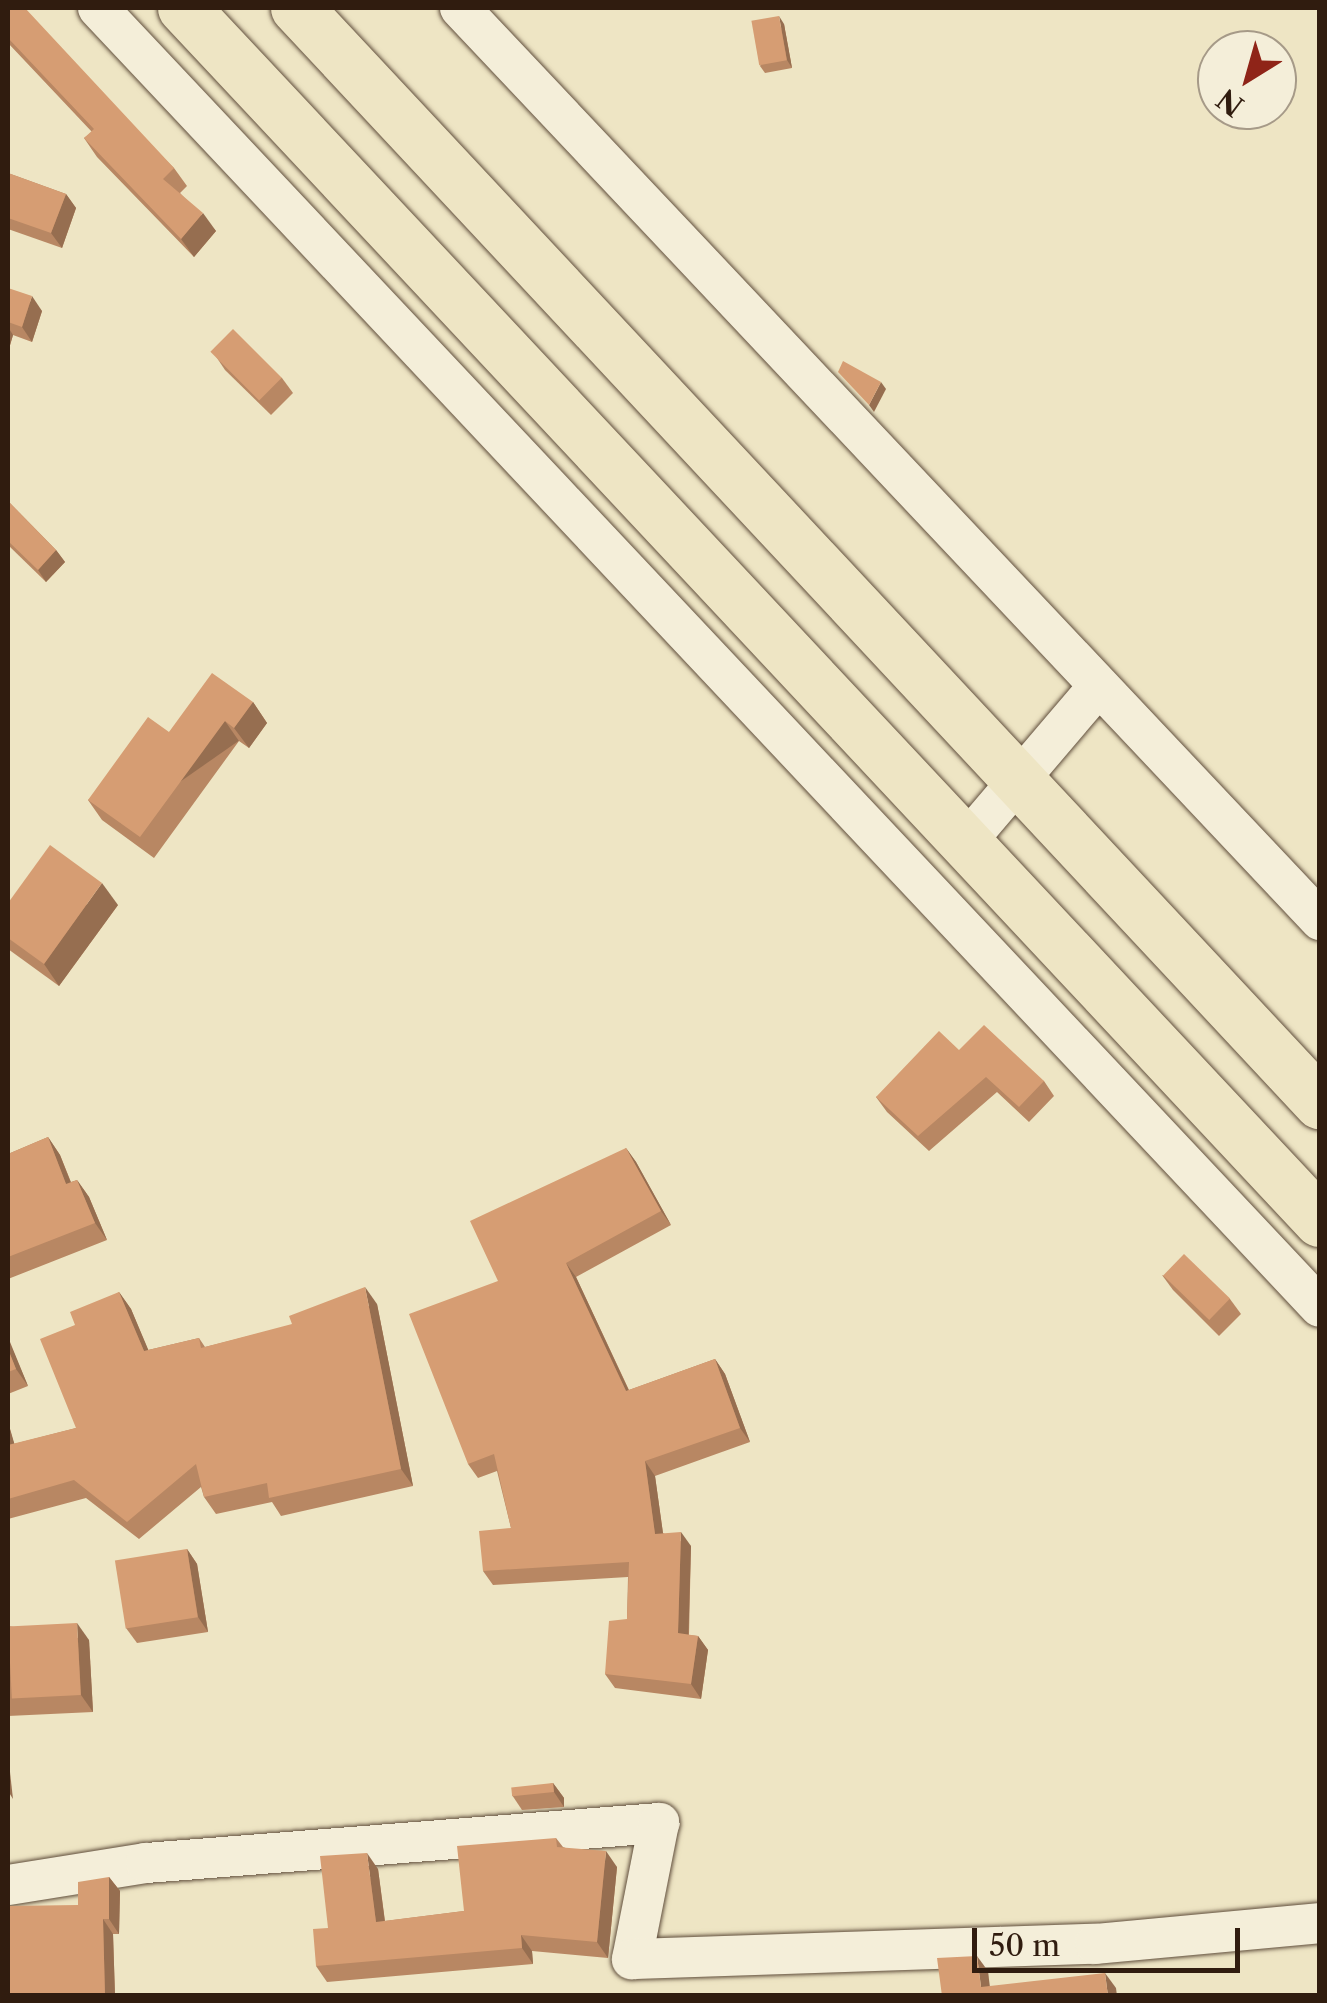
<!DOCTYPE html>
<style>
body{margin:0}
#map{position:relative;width:1327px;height:2003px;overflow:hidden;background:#eee5c4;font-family:"Libre Caslon Text",serif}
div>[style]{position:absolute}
.roads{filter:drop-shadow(0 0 2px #604e3c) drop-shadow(0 0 2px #604e3c)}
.minor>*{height:40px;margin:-20px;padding:0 20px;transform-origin:20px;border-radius:20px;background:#f4eed9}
.major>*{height:52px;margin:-26px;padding:0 26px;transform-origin:26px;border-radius:26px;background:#eee5c4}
.wall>*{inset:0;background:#b88763}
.shaded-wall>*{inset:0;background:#966e50;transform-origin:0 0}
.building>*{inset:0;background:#d69d73;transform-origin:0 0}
span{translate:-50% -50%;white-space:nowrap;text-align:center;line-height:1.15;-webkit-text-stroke:10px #f4eed9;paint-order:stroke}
.frame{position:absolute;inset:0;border:10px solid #301c0f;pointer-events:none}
.north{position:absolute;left:1197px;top:30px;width:100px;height:100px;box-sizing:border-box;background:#f4eed9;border:2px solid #a69a88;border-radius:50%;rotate:217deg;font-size:28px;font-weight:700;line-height:40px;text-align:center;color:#301c0f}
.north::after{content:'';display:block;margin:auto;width:35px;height:45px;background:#8f2418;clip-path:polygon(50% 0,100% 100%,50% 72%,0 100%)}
.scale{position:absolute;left:972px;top:1928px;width:268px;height:45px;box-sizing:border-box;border:5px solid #301c0f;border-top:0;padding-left:12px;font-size:30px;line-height:35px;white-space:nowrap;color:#301c0f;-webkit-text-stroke:8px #f4eed9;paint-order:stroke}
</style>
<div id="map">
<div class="roads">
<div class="minor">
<div style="left:98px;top:8px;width:1783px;rotate:46.75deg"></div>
<div style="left:460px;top:8px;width:1254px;rotate:46.68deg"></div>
<div style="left:965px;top:843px;width:202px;rotate:-49.6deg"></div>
<div style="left:8px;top:1885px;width:140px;rotate:-9.1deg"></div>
<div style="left:146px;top:1863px;width:515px;rotate:-4.46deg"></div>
<div style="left:659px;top:1823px;width:139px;rotate:101.2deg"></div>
<div style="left:632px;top:1959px;width:463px;rotate:-1.9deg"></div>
<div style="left:1095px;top:1944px;width:226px;rotate:-5.3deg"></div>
</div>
<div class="major">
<div style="left:184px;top:8px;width:1662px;rotate:46.88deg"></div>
<div style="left:297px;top:8px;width:1499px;rotate:46.95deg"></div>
</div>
</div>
<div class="wall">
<div style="clip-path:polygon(8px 8px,174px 168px,187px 186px,180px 193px,216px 231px,194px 257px,97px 157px,84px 138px,92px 132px,8px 43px)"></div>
<div style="clip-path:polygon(784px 24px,792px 68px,765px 73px,760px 66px)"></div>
<div style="clip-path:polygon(8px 173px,66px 194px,76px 208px,62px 248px,8px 229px)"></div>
<div style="clip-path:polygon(8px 288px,42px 311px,32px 342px,13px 335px,8px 352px)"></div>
<div style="clip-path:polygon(215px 355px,282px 378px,293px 393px,271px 415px,225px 370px)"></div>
<div style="clip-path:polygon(8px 501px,56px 550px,65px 562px,46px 582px,8px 545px)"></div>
<div style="clip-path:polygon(253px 702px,267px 723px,249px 748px,239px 741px,154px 858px,102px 820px,88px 800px,169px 732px)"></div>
<div style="clip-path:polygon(8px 903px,118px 905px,59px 986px,8px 949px)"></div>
<div style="clip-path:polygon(959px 1050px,1044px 1081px,1054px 1096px,1029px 1122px,997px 1092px,929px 1151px,887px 1112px,876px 1097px)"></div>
<div style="clip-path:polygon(48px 1137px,60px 1155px,71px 1182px,77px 1180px,89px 1197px,107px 1240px,8px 1279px,8px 1154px)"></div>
<div style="clip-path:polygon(626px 1148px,636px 1162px,671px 1225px,576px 1277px,629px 1390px,715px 1359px,725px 1374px,750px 1442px,655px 1476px,663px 1533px,691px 1546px,689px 1635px,698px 1636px,708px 1650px,701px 1699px,615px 1688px,605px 1674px,627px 1619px,628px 1577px,493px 1585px,483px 1571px,511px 1528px,497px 1471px,478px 1478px,468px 1464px,498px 1281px)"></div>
<div style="clip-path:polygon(1162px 1275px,1230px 1299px,1241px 1314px,1219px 1336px,1173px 1290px)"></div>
<div style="clip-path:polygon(119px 1292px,131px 1309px,148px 1350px,199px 1338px,205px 1347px,377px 1304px,413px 1486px,281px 1516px,272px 1502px,216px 1514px,204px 1497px,201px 1487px,139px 1539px,86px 1498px,8px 1519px,8px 1422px,14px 1444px,76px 1428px,75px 1325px)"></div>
<div style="clip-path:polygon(8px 1339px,28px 1386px,8px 1394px)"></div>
<div style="clip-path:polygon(187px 1549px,197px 1564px,208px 1632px,137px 1643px,126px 1628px)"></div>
<div style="clip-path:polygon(8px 1626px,89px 1640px,93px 1712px,8px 1716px)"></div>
<div style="clip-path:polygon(553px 1783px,564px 1798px,564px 1807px,522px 1810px,512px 1795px)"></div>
<div style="clip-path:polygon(556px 1838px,563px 1847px,617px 1867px,608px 1958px,532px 1951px,533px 1964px,327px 1982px,316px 1966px,328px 1928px,378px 1869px,385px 1921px,464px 1911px)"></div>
<div style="clip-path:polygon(109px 1877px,120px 1891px,119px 1934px,113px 1934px,115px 1996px,8px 1996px,78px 1905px)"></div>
</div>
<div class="shaded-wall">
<div style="clip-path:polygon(779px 16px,784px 24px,792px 68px,787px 60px)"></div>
<div style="clip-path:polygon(66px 194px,76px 208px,62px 248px,51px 233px)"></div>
<div style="clip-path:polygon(203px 213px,216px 231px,194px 257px,181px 239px)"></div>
<div style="clip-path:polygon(32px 296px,42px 311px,32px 342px,22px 327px)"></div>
<div style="clip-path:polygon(8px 327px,13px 335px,8px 352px)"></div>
<div style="clip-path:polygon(881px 382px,886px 389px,874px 412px,869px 405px)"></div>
<div style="clip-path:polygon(56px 550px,65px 562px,46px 582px,38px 570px)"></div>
<div style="clip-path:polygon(253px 702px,267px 723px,249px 748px,234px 728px)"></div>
<div style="left:225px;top:721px;width:24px;height:144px;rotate:55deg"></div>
<div style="clip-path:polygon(102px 883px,118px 905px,59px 986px,44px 964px)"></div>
<div style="clip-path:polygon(48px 1137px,60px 1155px,78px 1201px,66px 1184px)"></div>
<div style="clip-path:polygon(626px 1148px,636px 1162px,671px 1225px,661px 1211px)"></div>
<div style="clip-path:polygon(77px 1180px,89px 1197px,107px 1240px,95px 1223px)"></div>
<div style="clip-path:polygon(566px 1263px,576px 1277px,636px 1406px,626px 1391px)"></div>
<div style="clip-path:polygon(365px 1287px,377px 1304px,413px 1486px,401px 1469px)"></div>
<div style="clip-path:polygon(119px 1292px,131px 1309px,156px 1368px,144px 1351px)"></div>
<div style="clip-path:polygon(8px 1339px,10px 1342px,28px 1386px,16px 1369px,8px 1349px)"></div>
<div style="clip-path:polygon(715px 1359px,725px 1374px,750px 1442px,740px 1428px)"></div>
<div style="clip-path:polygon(8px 1422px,20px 1463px,8px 1445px)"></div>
<div style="clip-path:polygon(645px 1461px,655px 1476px,665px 1548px,655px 1534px)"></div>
<div style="clip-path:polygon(681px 1532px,691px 1546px,688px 1648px,678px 1633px)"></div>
<div style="clip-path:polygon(187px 1549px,197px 1564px,208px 1632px,198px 1617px)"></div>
<div style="clip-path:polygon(77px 1623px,89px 1640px,93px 1712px,81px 1695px)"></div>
<div style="clip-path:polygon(698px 1636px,708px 1650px,701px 1699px,691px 1684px)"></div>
<div style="clip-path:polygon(8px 1754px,13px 1799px,8px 1791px)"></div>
<div style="clip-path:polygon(553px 1783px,564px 1798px,564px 1807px,554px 1792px)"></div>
<div style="clip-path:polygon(606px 1851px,617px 1867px,608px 1958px,597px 1942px)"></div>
<div style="clip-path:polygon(367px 1853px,378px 1869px,387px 1938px,376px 1922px)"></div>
<div style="clip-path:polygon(109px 1877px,120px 1891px,119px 1934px,109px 1919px)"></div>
<div style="clip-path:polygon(103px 1919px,113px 1934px,115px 1996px,105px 1996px)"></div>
<div style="clip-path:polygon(521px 1935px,532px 1951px,533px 1964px,522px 1948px)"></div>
<div style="clip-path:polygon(977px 1956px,988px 1971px,991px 1996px,981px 1987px)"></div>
<div style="clip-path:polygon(1105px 1973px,1116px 1988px,1117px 1996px,1108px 1996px)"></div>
</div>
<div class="building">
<div style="clip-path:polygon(8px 8px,25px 8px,174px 168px,163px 179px,203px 213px,181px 239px,84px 138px,94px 129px,8px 38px)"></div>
<div style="left:779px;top:16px;width:45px;height:28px;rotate:80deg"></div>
<div style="clip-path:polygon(8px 173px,66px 194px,51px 233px,8px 218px)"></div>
<div style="clip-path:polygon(8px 288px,32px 296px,22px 327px,8px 322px)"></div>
<div style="left:233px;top:329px;width:69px;height:32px;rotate:45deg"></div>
<div style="clip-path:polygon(843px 361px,881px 382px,869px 405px,838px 372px)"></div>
<div style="clip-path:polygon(8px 501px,56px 550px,38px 570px,8px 541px)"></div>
<div style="clip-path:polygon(212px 673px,253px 702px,234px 728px,225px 721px,140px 837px,88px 800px,148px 717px,169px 732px)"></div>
<div style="clip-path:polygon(50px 845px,102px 883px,44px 964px,8px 938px,8px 903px)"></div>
<div style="clip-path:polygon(984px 1025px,1044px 1081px,1019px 1107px,986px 1077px,918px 1136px,876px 1097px,939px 1031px,959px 1050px)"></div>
<div style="clip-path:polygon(48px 1137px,66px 1184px,77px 1180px,95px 1223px,8px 1257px,8px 1154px)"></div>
<div style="clip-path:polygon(626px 1148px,661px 1211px,566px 1263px,626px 1391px,715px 1359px,740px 1428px,645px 1461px,655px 1534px,681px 1532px,678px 1633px,698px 1636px,691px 1684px,605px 1674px,609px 1621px,627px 1619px,629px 1562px,483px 1571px,479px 1531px,511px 1528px,494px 1454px,468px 1464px,409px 1314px,498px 1281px,470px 1221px)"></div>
<div style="left:1184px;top:1254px;width:64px;height:30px;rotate:44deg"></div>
<div style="clip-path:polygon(365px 1287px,401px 1469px,269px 1498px,267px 1483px,204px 1497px,196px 1464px,127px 1522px,74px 1480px,8px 1499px,8px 1445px,76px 1428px,40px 1339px,75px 1325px,70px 1312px,119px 1292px,144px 1351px,199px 1338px,201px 1348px,292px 1324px,289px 1316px)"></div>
<div style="clip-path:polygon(8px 1349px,16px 1369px,8px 1372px)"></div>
<div style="left:187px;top:1549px;width:69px;height:73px;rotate:81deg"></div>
<div style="left:77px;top:1623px;width:72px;height:69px;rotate:87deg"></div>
<div style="left:553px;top:1783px;width:9px;height:42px;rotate:84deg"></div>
<div style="clip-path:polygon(556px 1838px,557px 1847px,606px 1851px,597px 1942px,521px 1935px,522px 1948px,316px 1966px,313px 1929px,328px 1928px,320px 1856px,367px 1853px,376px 1922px,464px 1911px,457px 1846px)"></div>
<div style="clip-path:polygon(109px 1877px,109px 1919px,103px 1919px,105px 1996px,8px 1996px,8px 1906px,78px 1905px,78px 1882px)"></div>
<div style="clip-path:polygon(977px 1956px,981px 1987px,1105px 1973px,1108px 1996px,942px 1996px,937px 1958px)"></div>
</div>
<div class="frame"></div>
<div class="north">N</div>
<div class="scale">50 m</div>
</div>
